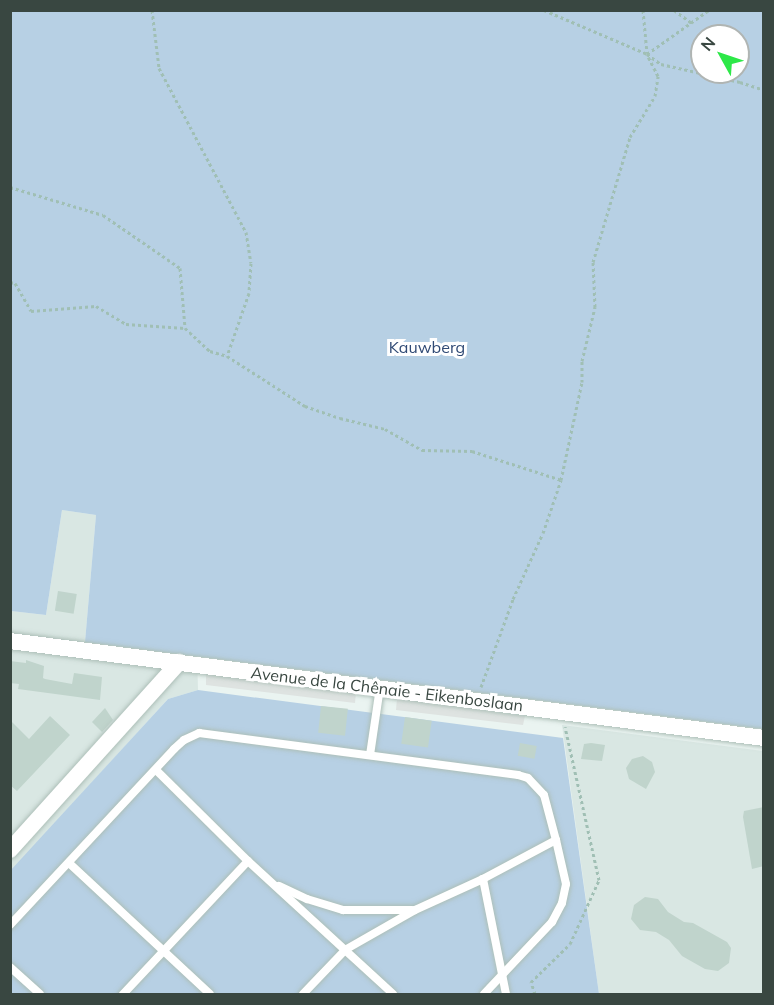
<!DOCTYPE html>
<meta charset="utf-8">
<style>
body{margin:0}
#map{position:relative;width:774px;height:1005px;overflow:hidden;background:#eaf4f1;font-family:Mulish,sans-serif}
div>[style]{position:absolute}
.residential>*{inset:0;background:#d9e7e3}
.green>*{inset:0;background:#b7d0e4}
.parking>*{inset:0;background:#dee3e1}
.building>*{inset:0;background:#c0d4cc;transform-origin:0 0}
.path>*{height:3px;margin-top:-1.5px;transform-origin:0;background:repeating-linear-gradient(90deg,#a0bfb4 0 3px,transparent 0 6px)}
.roads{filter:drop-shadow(0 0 2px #adbfb8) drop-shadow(0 0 2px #adbfb8)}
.service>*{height:8px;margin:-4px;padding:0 4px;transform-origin:4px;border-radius:4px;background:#fff}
.minor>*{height:16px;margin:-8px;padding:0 8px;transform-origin:8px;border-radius:8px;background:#fff}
span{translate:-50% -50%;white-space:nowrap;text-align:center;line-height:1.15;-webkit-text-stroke:6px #fff;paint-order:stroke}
.park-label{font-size:16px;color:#304a75}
.street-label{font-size:16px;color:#394741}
.frame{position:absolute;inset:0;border:12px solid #394741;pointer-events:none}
.north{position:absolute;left:690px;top:24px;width:60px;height:60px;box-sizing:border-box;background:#fff;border:2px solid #b0b5b3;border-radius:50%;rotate:310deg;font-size:16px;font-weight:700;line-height:24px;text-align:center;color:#394741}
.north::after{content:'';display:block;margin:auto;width:21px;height:27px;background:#2de848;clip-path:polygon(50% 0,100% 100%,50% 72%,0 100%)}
</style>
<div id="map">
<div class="residential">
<div style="clip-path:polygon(62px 510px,96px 515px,85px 642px,197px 653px,198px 690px,168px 699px,11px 871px,11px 611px,46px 615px)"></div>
<div style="clip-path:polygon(562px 725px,763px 751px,763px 994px,599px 994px)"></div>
</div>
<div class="green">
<div style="clip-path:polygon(evenodd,11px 11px,763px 11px,763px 729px,85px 642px,96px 515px,62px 510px,46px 615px,11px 611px,11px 11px,702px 36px,738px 36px,738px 72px,702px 72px,702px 36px)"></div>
<div style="clip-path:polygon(198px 690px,563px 738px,599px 994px,11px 994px,10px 871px,168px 699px)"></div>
</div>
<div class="parking">
<div style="clip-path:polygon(206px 673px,356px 693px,355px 703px,206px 685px)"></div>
<div style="clip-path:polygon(397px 698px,525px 716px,523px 725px,396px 710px)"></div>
</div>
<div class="building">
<div style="left:58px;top:591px;width:19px;height:20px;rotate:9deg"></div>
<div style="clip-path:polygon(26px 660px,44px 666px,43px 678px,45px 679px,72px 684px,74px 673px,102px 677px,100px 700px,18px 689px,19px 684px,10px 683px,10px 661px,26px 663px)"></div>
<div style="left:321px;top:706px;width:27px;height:27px;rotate:6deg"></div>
<div style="clip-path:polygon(105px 708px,113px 720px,102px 732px,92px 722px)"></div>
<div style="clip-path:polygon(50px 716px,70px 735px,17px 791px,10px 785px,10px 720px,29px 739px)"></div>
<div style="left:405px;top:717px;width:27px;height:27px;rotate:8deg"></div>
<div style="left:520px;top:743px;width:17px;height:13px;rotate:10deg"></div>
<div style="clip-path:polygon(591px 743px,605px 745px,602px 761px,581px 759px,584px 744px)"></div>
<div style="clip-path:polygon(643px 756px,652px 762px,655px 772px,646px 789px,629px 779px,626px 768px,632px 759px)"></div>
<div style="clip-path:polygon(764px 807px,764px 866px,752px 869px,743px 817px,744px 811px)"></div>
<div style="clip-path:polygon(645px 897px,658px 899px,668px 912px,684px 922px,693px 923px,727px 942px,731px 948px,729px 963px,718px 971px,705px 969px,682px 956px,669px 940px,656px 932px,640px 930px,631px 919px,634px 905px)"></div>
</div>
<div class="path">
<div style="left:152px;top:10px;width:58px;rotate:83.1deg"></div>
<div style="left:159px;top:68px;width:186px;rotate:62.1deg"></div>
<div style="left:246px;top:232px;width:31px;rotate:81deg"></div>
<div style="left:251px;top:263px;width:30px;rotate:94deg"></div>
<div style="left:249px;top:293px;width:67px;rotate:109.2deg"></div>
<div style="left:544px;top:10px;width:112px;rotate:23.1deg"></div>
<div style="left:647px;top:54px;width:17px;rotate:36deg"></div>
<div style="left:661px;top:64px;width:81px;rotate:12.8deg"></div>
<div style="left:740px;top:82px;width:25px;rotate:18deg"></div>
<div style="left:643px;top:10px;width:43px;rotate:84.7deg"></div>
<div style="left:674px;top:10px;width:22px;rotate:36deg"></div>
<div style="left:10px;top:187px;width:97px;rotate:16.8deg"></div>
<div style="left:103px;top:215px;width:93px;rotate:34.5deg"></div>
<div style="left:180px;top:268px;width:60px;rotate:85.2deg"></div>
<div style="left:10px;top:282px;width:5px;rotate:11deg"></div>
<div style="left:15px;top:283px;width:32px;rotate:60deg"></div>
<div style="left:31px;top:311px;width:65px;rotate:-4.4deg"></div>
<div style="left:96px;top:306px;width:35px;rotate:31deg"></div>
<div style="left:126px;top:324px;width:59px;rotate:3.9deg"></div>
<div style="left:185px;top:328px;width:34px;rotate:43deg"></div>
<div style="left:210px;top:351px;width:18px;rotate:16deg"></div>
<div style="left:227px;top:356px;width:93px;rotate:32.7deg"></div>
<div style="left:305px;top:406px;width:37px;rotate:19deg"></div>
<div style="left:340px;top:418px;width:46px;rotate:13.7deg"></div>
<div style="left:385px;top:429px;width:43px;rotate:29.6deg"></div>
<div style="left:422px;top:450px;width:50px;rotate:1.1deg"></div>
<div style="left:472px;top:451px;width:94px;rotate:18deg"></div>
<div style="left:481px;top:687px;width:94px;rotate:-70deg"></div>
<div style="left:513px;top:599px;width:72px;rotate:-65.6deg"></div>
<div style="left:543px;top:533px;width:56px;rotate:-71.2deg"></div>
<div style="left:561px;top:480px;width:100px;rotate:-77.9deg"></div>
<div style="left:582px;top:382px;width:21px;rotate:-90deg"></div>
<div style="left:582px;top:361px;width:56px;rotate:-76.5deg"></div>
<div style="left:595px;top:307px;width:45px;rotate:-92.5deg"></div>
<div style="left:593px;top:262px;width:130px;rotate:-73.5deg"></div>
<div style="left:630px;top:137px;width:48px;rotate:-58.6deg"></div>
<div style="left:655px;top:96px;width:20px;rotate:-81deg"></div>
<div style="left:658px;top:76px;width:25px;rotate:-117deg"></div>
<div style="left:647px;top:54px;width:76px;rotate:-35.4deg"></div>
<div style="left:535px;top:994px;width:13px;rotate:-108deg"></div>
<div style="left:531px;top:982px;width:54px;rotate:-44.3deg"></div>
<div style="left:570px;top:944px;width:70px;rotate:-65.6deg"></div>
<div style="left:599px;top:880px;width:157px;rotate:-102.5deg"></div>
</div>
<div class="roads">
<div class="service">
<div style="left:370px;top:755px;width:69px;rotate:-81.6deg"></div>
<div style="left:156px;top:770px;width:129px;rotate:44.7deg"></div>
<div style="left:69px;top:863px;width:192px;rotate:42.9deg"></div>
<div style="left:483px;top:879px;width:117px;rotate:78.7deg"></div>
<div style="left:279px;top:886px;width:31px;rotate:25deg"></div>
<div style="left:307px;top:899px;width:38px;rotate:17deg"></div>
<div style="left:343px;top:910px;width:69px"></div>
<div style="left:10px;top:925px;width:241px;rotate:-47deg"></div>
<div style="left:174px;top:749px;width:13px;rotate:-42deg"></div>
<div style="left:184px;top:740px;width:17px;rotate:-25deg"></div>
<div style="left:199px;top:733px;width:322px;rotate:7.5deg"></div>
<div style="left:518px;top:775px;width:10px;rotate:17deg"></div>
<div style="left:528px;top:778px;width:23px;rotate:47deg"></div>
<div style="left:544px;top:795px;width:47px;rotate:75.1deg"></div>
<div style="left:556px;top:840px;width:83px;rotate:151.9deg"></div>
<div style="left:483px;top:879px;width:75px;rotate:155.5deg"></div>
<div style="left:415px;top:910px;width:81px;rotate:150.3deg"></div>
<div style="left:345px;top:950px;width:132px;rotate:-137.5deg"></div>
<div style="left:248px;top:861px;width:183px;rotate:133.2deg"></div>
<div style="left:10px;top:967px;width:40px;rotate:42deg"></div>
<div style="left:303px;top:994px;width:61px;rotate:-46.3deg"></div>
<div style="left:345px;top:950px;width:65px;rotate:42.5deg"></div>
<div style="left:484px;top:994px;width:99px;rotate:-46.6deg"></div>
<div style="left:552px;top:922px;width:21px;rotate:-62deg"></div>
<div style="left:562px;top:903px;width:19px;rotate:-78deg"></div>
<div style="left:566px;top:884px;width:45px;rotate:-102.8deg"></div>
</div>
<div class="minor">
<div style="left:10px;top:641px;width:760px;rotate:7.33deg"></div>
<div style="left:10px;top:850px;width:253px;rotate:-48deg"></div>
</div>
</div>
<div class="park-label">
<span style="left:427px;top:347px">Kauwberg</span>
</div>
<div class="street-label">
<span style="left:387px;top:689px;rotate:7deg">Avenue de la Chênaie - Eikenboslaan</span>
</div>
<div class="frame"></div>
<div class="north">N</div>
</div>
